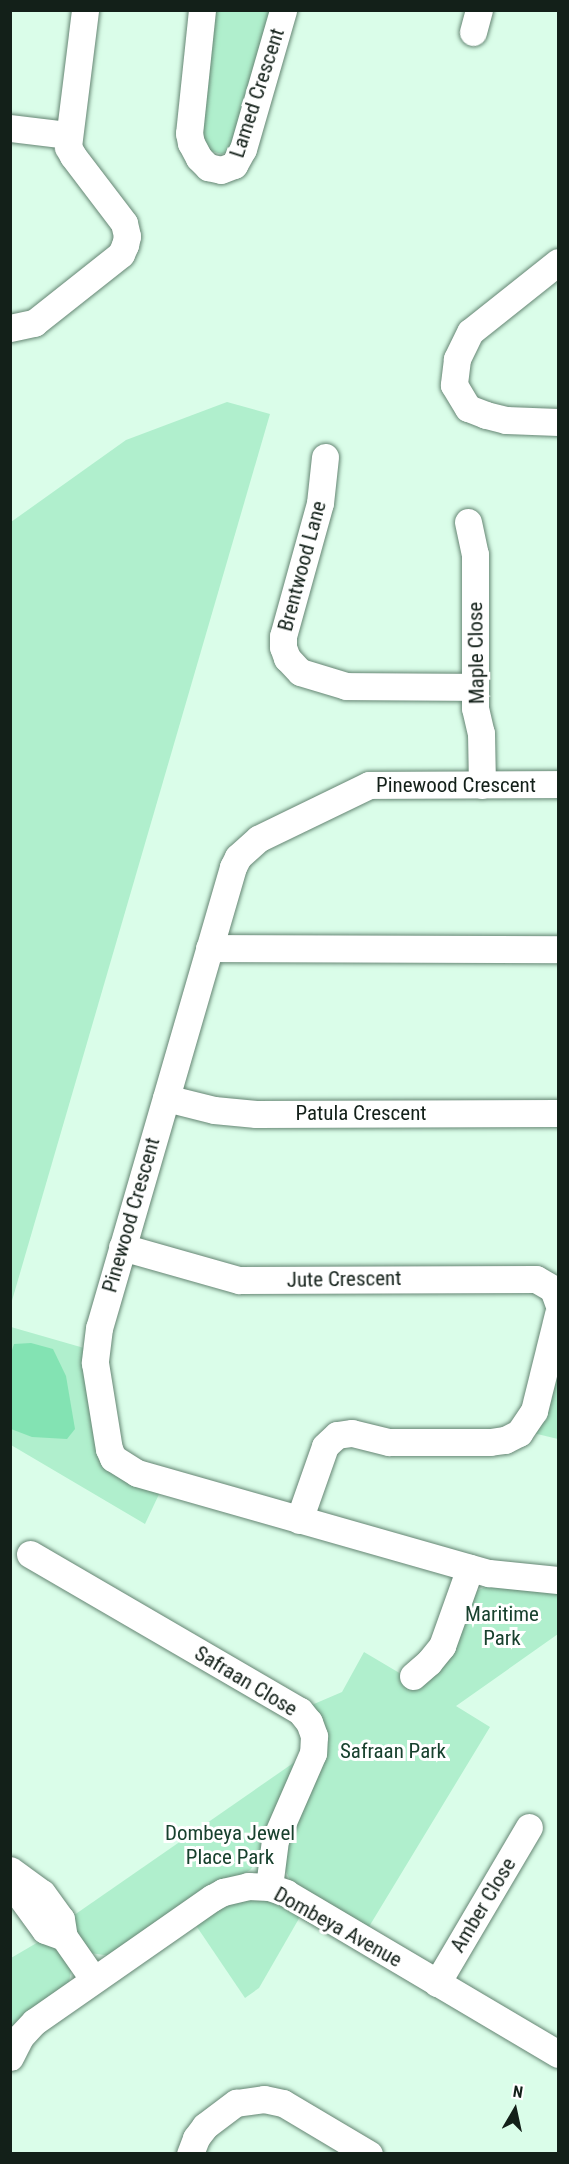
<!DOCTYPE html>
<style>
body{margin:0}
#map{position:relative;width:569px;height:2164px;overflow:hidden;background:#dafde9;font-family:"Roboto Condensed",sans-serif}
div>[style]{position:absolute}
.green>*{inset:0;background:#b0efcd}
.water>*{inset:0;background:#83e3b3}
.roads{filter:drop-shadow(0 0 2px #658573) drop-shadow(0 0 2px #658573)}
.minor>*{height:27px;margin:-13.5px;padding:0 13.5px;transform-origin:13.5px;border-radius:13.5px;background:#fff}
span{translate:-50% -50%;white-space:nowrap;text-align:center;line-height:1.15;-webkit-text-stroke:6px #fff;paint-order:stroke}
.street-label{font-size:21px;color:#132019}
.park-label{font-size:21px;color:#18412e}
.frame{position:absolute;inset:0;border:12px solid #132019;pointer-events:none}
.north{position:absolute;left:485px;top:2080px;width:60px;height:60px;-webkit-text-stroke:4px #fff;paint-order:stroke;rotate:9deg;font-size:16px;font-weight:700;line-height:24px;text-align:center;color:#132019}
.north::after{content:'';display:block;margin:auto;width:21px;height:27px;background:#132019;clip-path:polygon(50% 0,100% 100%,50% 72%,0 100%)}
</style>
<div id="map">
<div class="green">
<div style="clip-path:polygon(211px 11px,274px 11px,233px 149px,222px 154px,211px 151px,204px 145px,198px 127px)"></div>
<div style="clip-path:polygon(227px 402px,270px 414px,11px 1304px,11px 522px,126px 440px)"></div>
<div style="clip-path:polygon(11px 1327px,84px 1348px,96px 1442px,161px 1490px,145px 1524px,11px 1445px)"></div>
<div style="clip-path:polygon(558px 1353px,558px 1439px,533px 1433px)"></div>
<div style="clip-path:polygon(488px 1586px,558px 1589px,558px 1634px,456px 1706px,490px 1727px,367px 1930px,291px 1882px,283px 1865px,310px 1710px,314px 1704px,342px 1692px,364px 1652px,418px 1684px,474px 1592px)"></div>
<div style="clip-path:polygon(302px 1757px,261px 1857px,250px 1870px,111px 1956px,90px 1953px,67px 1920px)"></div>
<div style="clip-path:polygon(241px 1898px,273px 1900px,301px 1915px,259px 1988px,245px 1998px,195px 1924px,222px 1905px)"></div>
<div style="clip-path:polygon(40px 1941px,55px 1946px,71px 1970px,69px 1983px,11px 2033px,11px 1958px)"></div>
</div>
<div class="water">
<div style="clip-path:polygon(31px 1343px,53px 1349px,66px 1376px,75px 1429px,67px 1439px,32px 1437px,11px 1429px,11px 1353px,14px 1344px)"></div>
</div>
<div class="roads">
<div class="minor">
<div style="left:202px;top:10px;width:124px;rotate:96deg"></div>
<div style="left:189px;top:133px;width:10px;rotate:79deg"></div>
<div style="left:191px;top:143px;width:17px;rotate:62deg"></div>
<div style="left:199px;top:158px;width:13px;rotate:45deg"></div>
<div style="left:208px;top:167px;width:13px;rotate:13deg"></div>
<div style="left:221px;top:170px;width:14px;rotate:-21deg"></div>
<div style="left:234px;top:165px;width:18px;rotate:-61deg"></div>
<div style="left:243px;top:149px;width:145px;rotate:-73.9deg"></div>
<div style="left:473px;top:32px;width:23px;rotate:-75deg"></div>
<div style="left:10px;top:128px;width:58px;rotate:6.9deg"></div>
<div style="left:558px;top:262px;width:112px;rotate:141.5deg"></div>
<div style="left:470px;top:332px;width:30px;rotate:116deg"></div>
<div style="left:457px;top:359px;width:26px;rotate:97deg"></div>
<div style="left:454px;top:385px;width:27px;rotate:59deg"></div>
<div style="left:468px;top:408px;width:19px;rotate:21deg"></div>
<div style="left:486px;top:415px;width:21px;rotate:14deg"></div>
<div style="left:506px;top:420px;width:52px;rotate:2.2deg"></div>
<div style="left:10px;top:328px;width:25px;rotate:-12deg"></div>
<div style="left:34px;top:323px;width:111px;rotate:-38.4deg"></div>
<div style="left:121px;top:254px;width:10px;rotate:-66deg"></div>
<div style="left:125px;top:245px;width:9px;rotate:-77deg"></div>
<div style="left:127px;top:236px;width:13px;rotate:-103deg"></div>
<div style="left:124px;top:223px;width:84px;rotate:-127.3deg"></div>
<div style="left:73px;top:156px;width:10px;rotate:-119deg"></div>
<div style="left:68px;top:147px;width:138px;rotate:-82.9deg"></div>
<div style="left:325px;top:457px;width:46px;rotate:96.2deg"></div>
<div style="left:320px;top:503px;width:138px;rotate:105.5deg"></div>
<div style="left:283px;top:636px;width:11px;rotate:90deg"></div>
<div style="left:283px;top:647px;width:12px;rotate:70deg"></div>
<div style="left:287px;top:658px;width:19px;rotate:47deg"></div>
<div style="left:300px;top:672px;width:48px;rotate:16.9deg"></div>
<div style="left:346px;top:686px;width:129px;rotate:0.4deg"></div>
<div style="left:468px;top:522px;width:33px;rotate:78deg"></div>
<div style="left:475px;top:554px;width:154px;rotate:90deg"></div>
<div style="left:475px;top:708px;width:26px;rotate:77deg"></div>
<div style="left:481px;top:733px;width:52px;rotate:88.9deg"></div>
<div style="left:558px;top:784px;width:189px;rotate:179.7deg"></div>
<div style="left:369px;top:785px;width:123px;rotate:154.1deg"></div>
<div style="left:258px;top:839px;width:27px;rotate:138deg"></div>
<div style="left:238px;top:857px;width:11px;rotate:117deg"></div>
<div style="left:233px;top:867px;width:480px;rotate:106.2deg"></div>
<div style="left:99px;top:1328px;width:35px;rotate:97deg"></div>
<div style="left:95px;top:1363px;width:87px;rotate:80.8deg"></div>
<div style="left:109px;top:1449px;width:10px;rotate:66deg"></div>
<div style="left:113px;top:1458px;width:28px;rotate:32deg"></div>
<div style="left:137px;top:1473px;width:366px;rotate:15.9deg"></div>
<div style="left:489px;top:1573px;width:69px;rotate:5.8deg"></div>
<div style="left:209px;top:948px;width:349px;rotate:0.2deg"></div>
<div style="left:166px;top:1098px;width:49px;rotate:14deg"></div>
<div style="left:214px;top:1110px;width:42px;rotate:5.4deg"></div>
<div style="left:256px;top:1114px;width:302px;rotate:-0.2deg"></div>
<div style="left:122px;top:1247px;width:122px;rotate:15.8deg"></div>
<div style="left:239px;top:1280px;width:297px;rotate:-0.2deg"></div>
<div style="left:536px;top:1279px;width:20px;rotate:30deg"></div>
<div style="left:553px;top:1289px;width:15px;rotate:70deg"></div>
<div style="left:299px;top:1520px;width:78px;rotate:-70.6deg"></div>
<div style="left:325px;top:1446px;width:16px;rotate:-43deg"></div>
<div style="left:337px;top:1435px;width:15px;rotate:-8deg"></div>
<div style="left:352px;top:1433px;width:38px;rotate:14deg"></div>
<div style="left:389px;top:1442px;width:101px"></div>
<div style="left:490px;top:1442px;width:15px;rotate:-8deg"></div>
<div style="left:505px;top:1440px;width:16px;rotate:-27deg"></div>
<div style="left:519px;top:1433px;width:27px;rotate:-56deg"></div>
<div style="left:534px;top:1411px;width:100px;rotate:-76.1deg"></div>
<div style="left:30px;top:1554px;width:312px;rotate:30.2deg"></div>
<div style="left:300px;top:1711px;width:14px;rotate:51deg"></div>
<div style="left:309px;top:1722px;width:15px;rotate:70deg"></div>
<div style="left:314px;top:1736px;width:17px;rotate:93deg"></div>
<div style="left:313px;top:1753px;width:95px;rotate:113.6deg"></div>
<div style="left:275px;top:1840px;width:47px;rotate:97.3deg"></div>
<div style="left:413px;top:1676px;width:21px;rotate:-41deg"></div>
<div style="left:429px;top:1662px;width:21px;rotate:-51deg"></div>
<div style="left:442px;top:1646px;width:83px;rotate:-70.3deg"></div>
<div style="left:10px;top:1870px;width:39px;rotate:36deg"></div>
<div style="left:42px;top:1893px;width:32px;rotate:54deg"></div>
<div style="left:61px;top:1919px;width:18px;rotate:81deg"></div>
<div style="left:64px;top:1937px;width:52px;rotate:55.1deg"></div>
<div style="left:10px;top:1882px;width:59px;rotate:53.9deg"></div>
<div style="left:45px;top:1930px;width:20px;rotate:20deg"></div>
<div style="left:437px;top:1983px;width:181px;rotate:-59.5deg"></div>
<div style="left:10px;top:2057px;width:22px;rotate:-63deg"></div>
<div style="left:20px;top:2037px;width:21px;rotate:-47deg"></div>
<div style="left:34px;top:2022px;width:217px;rotate:-34.9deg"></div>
<div style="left:212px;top:1898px;width:13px;rotate:-29deg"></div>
<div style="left:223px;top:1892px;width:26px;rotate:-13deg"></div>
<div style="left:248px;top:1886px;width:21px;rotate:3deg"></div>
<div style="left:269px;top:1887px;width:18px;rotate:19deg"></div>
<div style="left:286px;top:1893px;width:316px;rotate:30.6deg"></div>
<div style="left:190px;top:2154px;width:17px;rotate:-69deg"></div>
<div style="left:196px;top:2138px;width:15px;rotate:-53deg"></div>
<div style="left:205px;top:2126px;width:39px;rotate:-37deg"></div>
<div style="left:236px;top:2103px;width:28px;rotate:-8deg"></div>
<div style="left:264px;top:2099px;width:19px;rotate:12deg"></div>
<div style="left:283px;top:2103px;width:100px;rotate:30.7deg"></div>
</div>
</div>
<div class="street-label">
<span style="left:257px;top:93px;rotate:-72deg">Lamed Crescent</span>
<span style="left:302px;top:566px;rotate:-75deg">Brentwood Lane</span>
<span style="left:476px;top:653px;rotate:-91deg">Maple Close</span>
<span style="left:456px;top:785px">Pinewood Crescent</span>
<span style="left:361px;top:1113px">Patula Crescent</span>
<span style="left:131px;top:1215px;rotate:-74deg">Pinewood Crescent</span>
<span style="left:344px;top:1279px;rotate:-1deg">Jute Crescent</span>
<span style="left:246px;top:1681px;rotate:31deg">Safraan Close</span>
<span style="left:483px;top:1905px;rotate:-59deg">Amber Close</span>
<span style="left:338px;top:1927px;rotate:29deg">Dombeya Avenue</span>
</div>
<div class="park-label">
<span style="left:502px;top:1626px">Maritime<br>Park</span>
<span style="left:393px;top:1751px">Safraan Park</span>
<span style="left:230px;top:1845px">Dombeya Jewel<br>Place Park</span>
</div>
<div class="frame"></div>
<div class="north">N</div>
</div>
